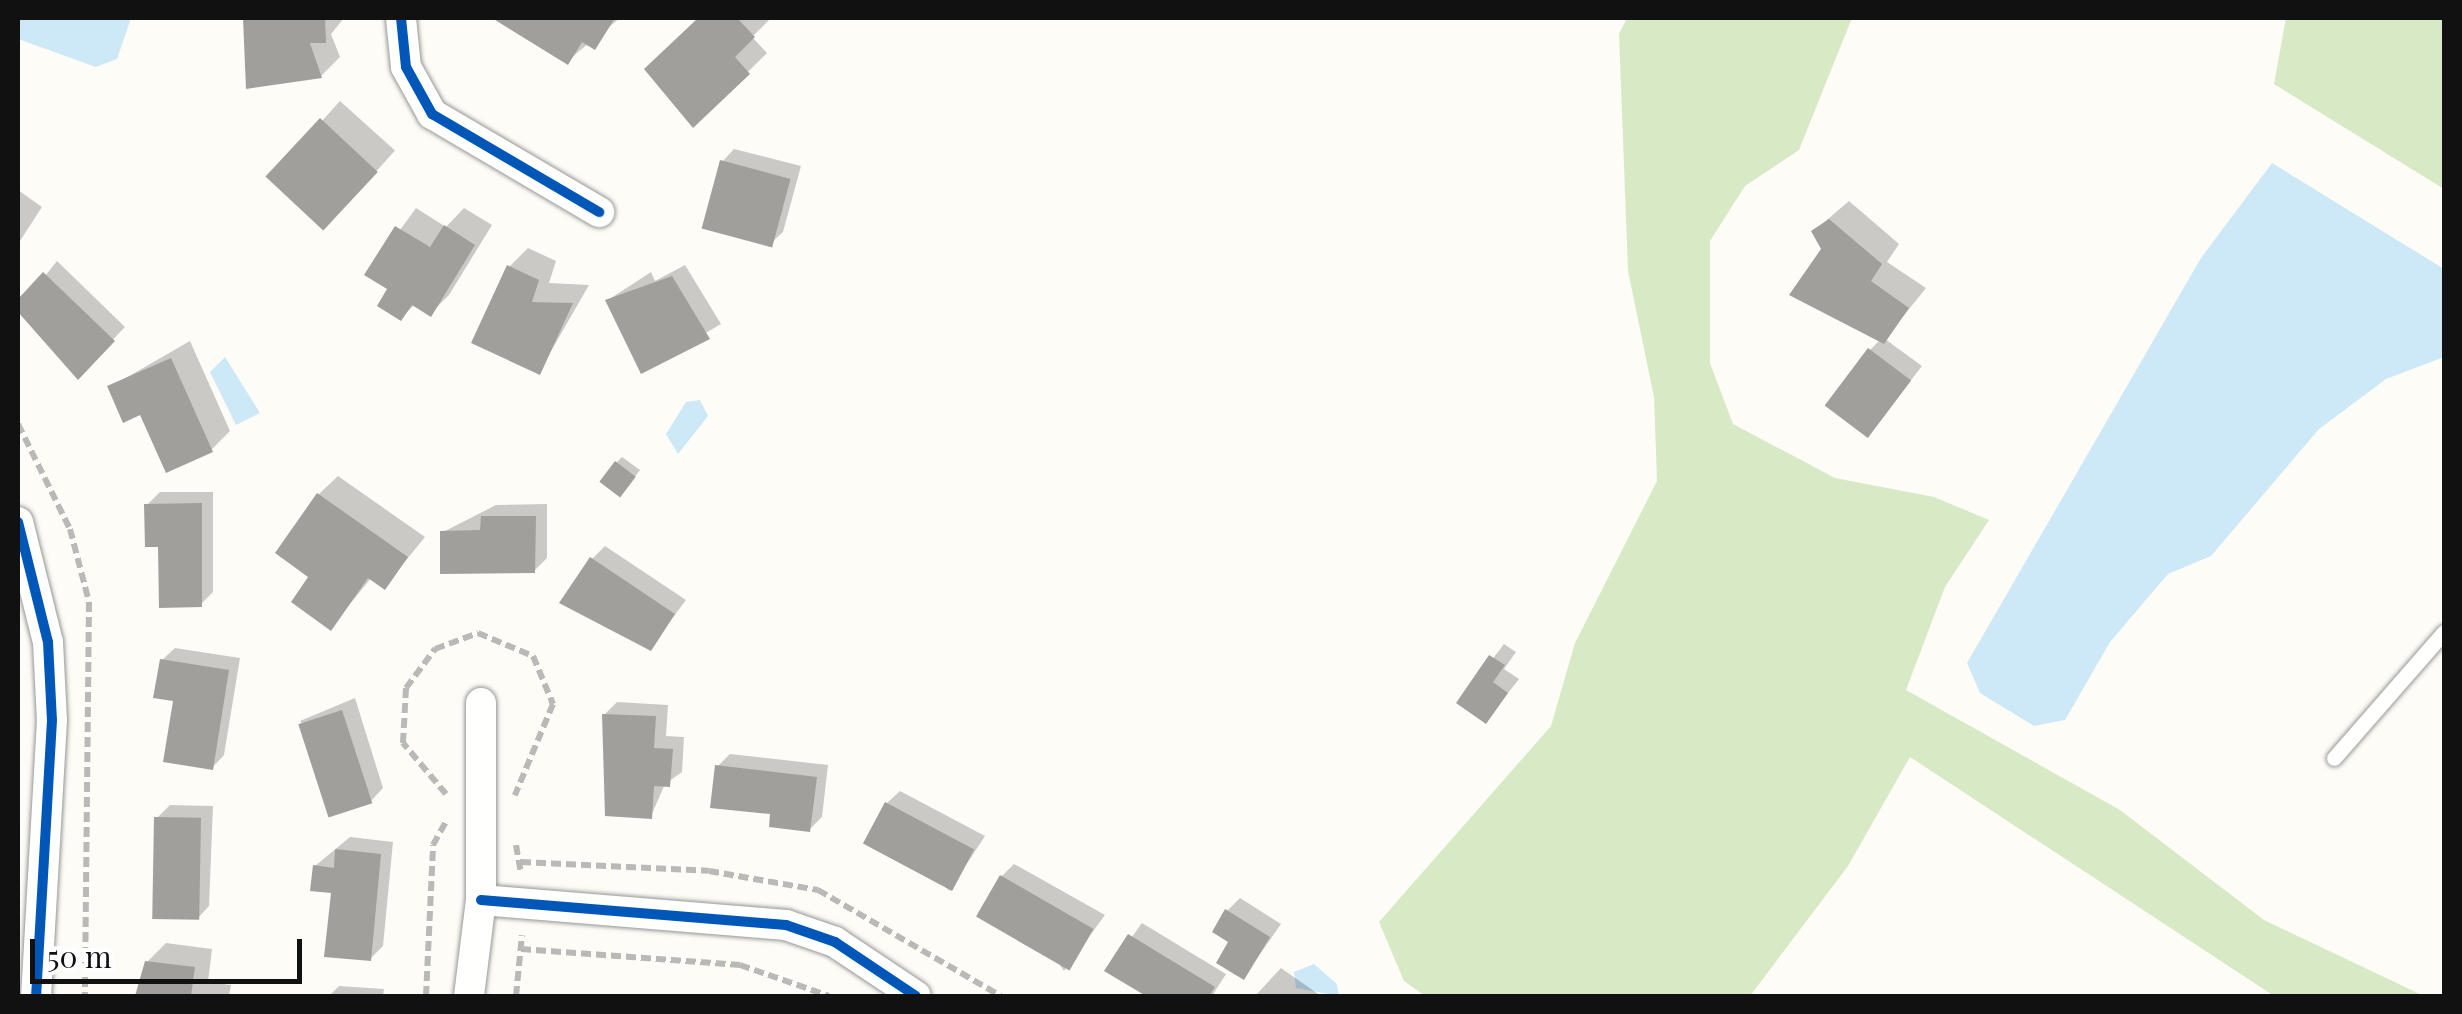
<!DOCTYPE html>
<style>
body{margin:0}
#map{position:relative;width:2462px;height:1014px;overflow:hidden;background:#fdfcf7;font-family:"Playfair Display",serif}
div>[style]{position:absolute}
.forest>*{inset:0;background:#d8eac5}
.water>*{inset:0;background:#cde8f7}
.shadow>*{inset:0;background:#0003;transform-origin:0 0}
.building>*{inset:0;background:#a19f9c;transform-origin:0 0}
.path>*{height:6px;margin-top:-3px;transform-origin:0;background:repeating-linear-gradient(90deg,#b9b9b8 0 10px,transparent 0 15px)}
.roads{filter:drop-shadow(0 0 2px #979795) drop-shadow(0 0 2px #979795)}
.lane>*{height:15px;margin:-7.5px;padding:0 7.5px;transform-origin:7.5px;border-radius:7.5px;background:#fffffe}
.street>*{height:30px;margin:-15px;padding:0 15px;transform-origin:15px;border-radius:15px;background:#fffffe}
.cycleway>*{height:10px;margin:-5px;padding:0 5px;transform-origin:5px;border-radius:5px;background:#0057b8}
span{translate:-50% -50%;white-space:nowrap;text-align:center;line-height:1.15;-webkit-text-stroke:10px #fff;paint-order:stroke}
.frame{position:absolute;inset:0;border:20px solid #111;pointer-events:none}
.scale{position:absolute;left:30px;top:939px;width:272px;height:45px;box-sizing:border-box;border:5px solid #111;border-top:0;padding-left:12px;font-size:30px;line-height:35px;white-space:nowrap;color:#111;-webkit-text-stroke:8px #fff;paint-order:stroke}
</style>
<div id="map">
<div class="forest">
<div style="clip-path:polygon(1627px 18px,1852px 18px,1799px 150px,1745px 186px,1710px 241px,1710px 363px,1733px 424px,1835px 478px,1934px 497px,1989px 520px,1945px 587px,1906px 690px,2120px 810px,2264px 920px,2424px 996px,2274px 996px,1910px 757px,1848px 866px,1750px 996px,1425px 996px,1404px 981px,1379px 922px,1551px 726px,1575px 643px,1657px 481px,1654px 397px,1628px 271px,1619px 34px)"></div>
<div style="clip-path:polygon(2286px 18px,2444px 18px,2444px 189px,2274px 84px)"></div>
</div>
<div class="water">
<div style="clip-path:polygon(18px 18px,131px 18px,117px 59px,96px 67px,18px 39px)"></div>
<div style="clip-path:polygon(2272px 163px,2444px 269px,2444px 357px,2386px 379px,2319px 429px,2211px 556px,2168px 574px,2110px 642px,2065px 720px,2034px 726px,1980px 693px,1967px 663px,2201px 258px)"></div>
<div style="clip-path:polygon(225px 357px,260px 413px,236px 425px,210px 372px)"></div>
<div style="clip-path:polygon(686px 402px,700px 400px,708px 416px,678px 454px,666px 434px)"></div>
<div style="clip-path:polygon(1314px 964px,1337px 984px,1339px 996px,1296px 988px,1294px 972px)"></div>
</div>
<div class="shadow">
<div style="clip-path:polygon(246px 18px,344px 18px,331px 34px,340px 57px,321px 76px,248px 86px)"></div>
<div style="clip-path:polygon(497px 18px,620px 18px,567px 61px)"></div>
<div style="clip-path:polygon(703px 18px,771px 18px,752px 37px,767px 53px,694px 125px,667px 50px)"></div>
<div style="left:340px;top:101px;width:74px;height:104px;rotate:42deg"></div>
<div style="clip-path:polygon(734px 149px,801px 166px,783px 232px,770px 244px,722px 162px)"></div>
<div style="clip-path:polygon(18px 190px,42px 207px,18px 244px)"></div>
<div style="clip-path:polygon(1849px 201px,1899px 244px,1887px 262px,1926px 288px,1885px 339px,1922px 366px,1880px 420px,1870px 350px,1880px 340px,1814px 231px)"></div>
<div style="clip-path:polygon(416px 208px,446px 227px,464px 208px,492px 225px,449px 295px,430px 314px,415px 304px,401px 318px,391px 288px,368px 274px)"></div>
<div style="clip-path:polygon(528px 248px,556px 261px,549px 283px,589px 285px,539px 372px,509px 267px)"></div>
<div style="clip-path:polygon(57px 261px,125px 327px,78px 376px,18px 310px)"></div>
<div style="clip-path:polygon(685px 265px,721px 324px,642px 370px,608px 300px,651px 272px,655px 281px)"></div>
<div style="clip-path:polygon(190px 341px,230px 431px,211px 450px,110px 387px)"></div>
<div style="clip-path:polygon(622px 457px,640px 470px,626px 488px,616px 463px)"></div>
<div style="clip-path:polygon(338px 476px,425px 537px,385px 586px,372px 577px,331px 627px,311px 576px,319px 494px)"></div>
<div style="clip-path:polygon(160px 492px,213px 492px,213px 592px,201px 604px,161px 544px,147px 505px)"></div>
<div style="clip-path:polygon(547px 504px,547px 558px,534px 571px,443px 532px,496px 505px)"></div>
<div style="clip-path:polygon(605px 546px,686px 600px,650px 648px,592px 559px)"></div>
<div style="clip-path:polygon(1504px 644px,1516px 652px,1504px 669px,1519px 679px,1486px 721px,1459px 703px)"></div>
<div style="clip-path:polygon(175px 648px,240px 658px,224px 755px,212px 768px,162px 660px)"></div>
<div style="clip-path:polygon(355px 698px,383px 788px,371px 801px,300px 721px)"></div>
<div style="clip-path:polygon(617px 702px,668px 705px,666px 736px,684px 737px,682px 772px,665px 784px,651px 816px,604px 715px)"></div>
<div style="clip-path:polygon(730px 754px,828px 765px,822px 817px,809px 830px,718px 766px)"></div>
<div style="clip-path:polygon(900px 791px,985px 836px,949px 891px,887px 803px)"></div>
<div style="clip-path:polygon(170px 805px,213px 806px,209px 906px,197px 919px,157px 818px)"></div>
<div style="clip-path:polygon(350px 837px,393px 842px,383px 946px,370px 959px,315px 866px)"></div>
<div style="clip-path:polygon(1014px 864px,1105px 915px,1064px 971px,1001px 877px)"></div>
<div style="clip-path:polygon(1240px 898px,1281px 924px,1244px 977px,1227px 911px)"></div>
<div style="clip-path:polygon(1142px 923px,1226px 974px,1212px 996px,1150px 996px,1108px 970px)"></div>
<div style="clip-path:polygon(166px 943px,212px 949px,208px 982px,231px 985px,229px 996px,143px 996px,147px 962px)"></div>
<div style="clip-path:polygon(1281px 968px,1321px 996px,1255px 996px)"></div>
<div style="clip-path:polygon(339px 986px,384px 989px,383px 996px,329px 996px)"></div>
</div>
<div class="building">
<div style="clip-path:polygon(243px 18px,325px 18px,326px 43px,310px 43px,322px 78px,246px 89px)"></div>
<div style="clip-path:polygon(492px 18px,615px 18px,595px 50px,582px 42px,568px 65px)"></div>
<div style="clip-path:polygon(737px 18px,755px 37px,735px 57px,750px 74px,693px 128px,644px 69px,698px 18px)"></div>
<div style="left:320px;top:118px;width:79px;height:80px;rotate:43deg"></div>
<div style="left:720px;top:160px;width:73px;height:71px;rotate:15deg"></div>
<div style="clip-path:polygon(1829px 219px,1882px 264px,1871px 281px,1909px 308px,1884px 344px,1789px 295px,1821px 249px,1811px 231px)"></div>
<div style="clip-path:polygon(444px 225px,475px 245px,431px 317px,412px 305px,401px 321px,377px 306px,387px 289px,364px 275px,395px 226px,430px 247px)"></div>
<div style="clip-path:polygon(507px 265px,539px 280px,532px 302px,573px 303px,540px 375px,471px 343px)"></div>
<div style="clip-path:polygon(43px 272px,115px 341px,78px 380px,18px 312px,18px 299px)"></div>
<div style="clip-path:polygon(672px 276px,710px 339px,641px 374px,605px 300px)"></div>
<div style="left:1868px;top:348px;width:54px;height:72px;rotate:37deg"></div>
<div style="clip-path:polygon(171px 358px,213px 452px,166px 473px,140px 415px,123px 423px,107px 386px)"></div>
<div style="left:615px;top:461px;width:26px;height:26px;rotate:37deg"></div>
<div style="clip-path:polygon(317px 493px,408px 557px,385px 590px,368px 578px,331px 631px,291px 602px,308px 577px,275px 553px)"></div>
<div style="clip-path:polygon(202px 503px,202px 607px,159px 608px,158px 547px,145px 547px,144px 504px)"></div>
<div style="clip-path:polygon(481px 516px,536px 516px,535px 573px,440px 574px,440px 531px,480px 530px)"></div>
<div style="clip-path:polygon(590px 557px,675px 614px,651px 651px,559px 603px)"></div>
<div style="clip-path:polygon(1489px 655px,1505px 665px,1493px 682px,1508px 693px,1486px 724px,1456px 703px)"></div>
<div style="clip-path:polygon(160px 659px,229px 670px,213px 770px,163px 762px,173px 701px,153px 698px)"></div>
<div style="left:342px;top:710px;width:98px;height:46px;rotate:72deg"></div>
<div style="clip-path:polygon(602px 714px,656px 716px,654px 748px,673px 749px,670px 787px,654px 786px,652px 819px,605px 816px)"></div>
<div style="clip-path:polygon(715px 765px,817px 777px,810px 832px,769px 827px,770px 814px,710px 808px)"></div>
<div style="left:885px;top:802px;width:101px;height:47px;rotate:28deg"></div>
<div style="left:154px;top:817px;width:47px;height:102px;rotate:1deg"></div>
<div style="clip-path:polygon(335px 849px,381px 854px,371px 961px,324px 957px,331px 893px,310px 891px,313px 865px,334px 868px)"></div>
<div style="left:1000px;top:875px;width:108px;height:48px;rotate:30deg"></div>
<div style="clip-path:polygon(1225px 909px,1270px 937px,1244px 980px,1216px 963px,1228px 942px,1212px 932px)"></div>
<div style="clip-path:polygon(1128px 934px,1215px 987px,1209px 996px,1146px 996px,1104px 971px)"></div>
<div style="clip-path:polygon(145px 961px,195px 967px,191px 996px,135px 996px)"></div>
</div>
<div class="path">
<div style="left:18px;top:424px;width:117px;rotate:63.7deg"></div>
<div style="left:70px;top:529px;width:75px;rotate:75.4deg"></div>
<div style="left:89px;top:602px;width:394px;rotate:90.6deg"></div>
<div style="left:446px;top:794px;width:67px;rotate:-130.1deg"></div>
<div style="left:403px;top:743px;width:55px;rotate:-86.9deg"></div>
<div style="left:406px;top:688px;width:49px;rotate:-53.4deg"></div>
<div style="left:435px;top:649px;width:46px;rotate:-20.4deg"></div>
<div style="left:478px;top:633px;width:60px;rotate:22.7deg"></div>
<div style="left:533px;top:656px;width:52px;rotate:67.4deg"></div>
<div style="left:553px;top:704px;width:99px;rotate:112.7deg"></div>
<div style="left:516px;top:845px;width:27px;rotate:80deg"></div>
<div style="left:521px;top:862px;width:188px;rotate:2.7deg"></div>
<div style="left:709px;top:871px;width:111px;rotate:9.9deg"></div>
<div style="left:818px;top:890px;width:211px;rotate:30.1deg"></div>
<div style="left:521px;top:949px;width:220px;rotate:4.2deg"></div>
<div style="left:740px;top:965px;width:94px;rotate:19.2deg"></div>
<div style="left:426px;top:996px;width:151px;rotate:-87.3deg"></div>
<div style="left:433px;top:845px;width:26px;rotate:-61deg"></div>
<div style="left:516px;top:996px;width:61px;rotate:-84.4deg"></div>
</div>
<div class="roads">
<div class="lane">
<div style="left:2334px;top:758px;width:167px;rotate:-48.9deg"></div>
</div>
<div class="street">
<div style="left:401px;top:18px;width:49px;rotate:84.2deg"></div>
<div style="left:406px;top:67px;width:54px;rotate:61deg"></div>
<div style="left:432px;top:114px;width:194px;rotate:30.4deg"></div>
<div style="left:18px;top:522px;width:124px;rotate:76deg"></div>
<div style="left:48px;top:642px;width:78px;rotate:87.1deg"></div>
<div style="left:52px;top:720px;width:276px;rotate:93.3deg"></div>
<div style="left:481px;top:900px;width:306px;rotate:4.7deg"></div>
<div style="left:786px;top:925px;width:52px;rotate:19.1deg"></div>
<div style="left:835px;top:942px;width:97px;rotate:33.7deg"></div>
<div style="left:469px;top:996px;width:97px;rotate:-82.9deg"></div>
<div style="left:481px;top:900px;width:197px;rotate:-90deg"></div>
</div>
</div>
<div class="cycleway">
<div style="left:401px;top:18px;width:49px;rotate:84.2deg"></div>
<div style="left:406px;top:67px;width:54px;rotate:61deg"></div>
<div style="left:432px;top:114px;width:194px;rotate:30.4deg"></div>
<div style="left:18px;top:522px;width:124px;rotate:76deg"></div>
<div style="left:48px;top:642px;width:78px;rotate:87.1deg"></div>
<div style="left:52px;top:720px;width:276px;rotate:93.3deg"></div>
<div style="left:481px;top:900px;width:306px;rotate:4.7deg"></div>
<div style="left:786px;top:925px;width:52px;rotate:19.1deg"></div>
<div style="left:835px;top:942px;width:97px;rotate:33.7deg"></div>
</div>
<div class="frame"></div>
<div class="scale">50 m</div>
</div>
